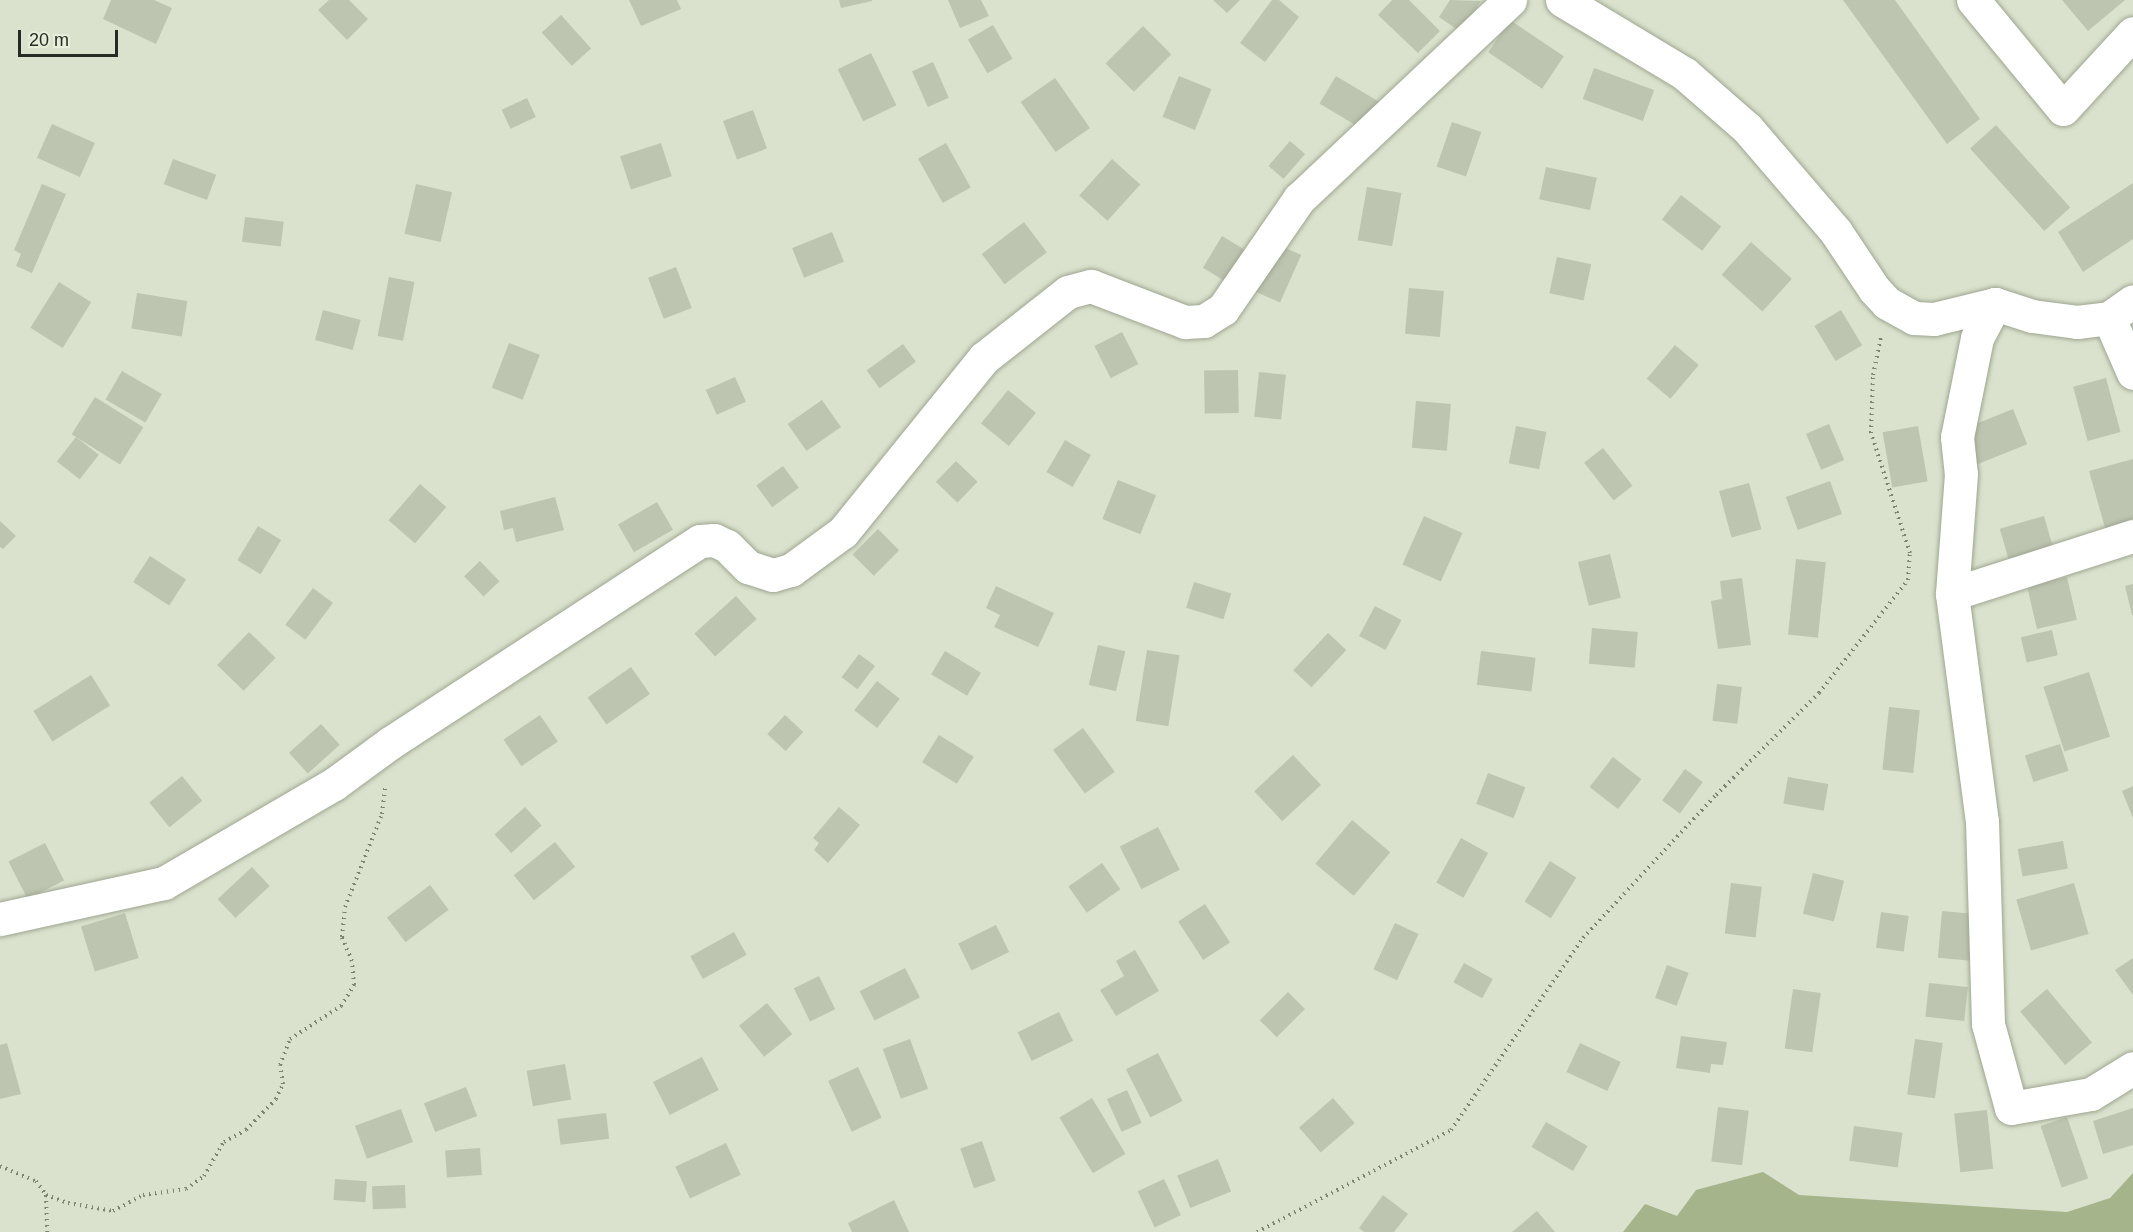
<!DOCTYPE html>
<style>
body{margin:0}
#map{position:relative;width:2133px;height:1232px;overflow:hidden;background:#dae2cd;font-family:Arial,sans-serif}
div>[style]{position:absolute}
.forest>*{inset:0;background:#a5b48b}
.building>*{inset:0;background:#bdc5b0;transform-origin:0 0}
.path>*{height:4px;margin-top:-2px;transform-origin:0;background:repeating-linear-gradient(90deg,#7d8274 0 1.5px,transparent 0 6px)}
.roads{filter:drop-shadow(0 0 2px #9ea692) drop-shadow(0 0 2px #9ea692)}
.minor>*{height:33px;margin:-16.5px;padding:0 16.5px;transform-origin:16.5px;border-radius:16.5px;background:#fff}
span{translate:-50% -50%;white-space:nowrap;text-align:center;line-height:1.15;-webkit-text-stroke:4.5px #e7efda;paint-order:stroke}
.scale{position:absolute;left:18px;top:30px;width:100px;height:27px;box-sizing:border-box;border:3px solid #282b23;border-top:0;padding-left:8px;font-size:18px;line-height:21px;white-space:nowrap;color:#282b23;-webkit-text-stroke:4px #e7efda;paint-order:stroke}
</style>
<div id="map">
<div class="forest">
<div style="clip-path:polygon(1763px 1172px,1799px 1195px,2067px 1212px,2110px 1198px,2133px 1173px,2133px 1232px,1623px 1232px,1645px 1204px,1677px 1216px,1696px 1190px)"></div>
</div>
<div class="building">
<div style="clip-path:polygon(111px 0,154px 0,172px 8px,156px 44px,103px 19px)"></div>
<div style="clip-path:polygon(329px 0,349px 0,368px 19px,347px 40px,318px 10px)"></div>
<div style="clip-path:polygon(629px 0,677px 0,681px 9px,641px 26px)"></div>
<div style="clip-path:polygon(839px 0,872px 0,872px 1px,841px 8px)"></div>
<div style="clip-path:polygon(948px 0,981px 0,989px 16px,960px 28px)"></div>
<div style="clip-path:polygon(1213px 0,1240px 0,1227px 13px)"></div>
<div style="clip-path:polygon(1272px 0,1279px 0,1299px 17px,1265px 62px,1240px 43px)"></div>
<div style="clip-path:polygon(1392px 0,1409px 0,1440px 31px,1418px 53px,1378px 15px)"></div>
<div style="clip-path:polygon(1450px 0,1481px 1px,1461px 32px,1439px 17px)"></div>
<div style="clip-path:polygon(1843px 0,1895px 0,1980px 119px,1947px 144px)"></div>
<div style="clip-path:polygon(2062px 0,2125px 0,2088px 31px)"></div>
<div style="left:561px;top:15px;width:45px;height:26px;rotate:48deg"></div>
<div style="left:1510px;top:20px;width:65px;height:39px;rotate:34deg"></div>
<div style="left:993px;top:25px;width:39px;height:29px;rotate:60deg"></div>
<div style="left:1143px;top:26px;width:40px;height:53px;rotate:45deg"></div>
<div style="left:871px;top:53px;width:58px;height:37px;rotate:64deg"></div>
<div style="left:933px;top:62px;width:39px;height:23px;rotate:66deg"></div>
<div style="left:1594px;top:68px;width:64px;height:33px;rotate:20deg"></div>
<div style="left:1179px;top:76px;width:35px;height:44px;rotate:22deg"></div>
<div style="left:1336px;top:76px;width:51px;height:32px;rotate:31deg"></div>
<div style="left:1055px;top:78px;width:61px;height:42px;rotate:55deg"></div>
<div style="left:527px;top:98px;width:21px;height:28px;rotate:65deg"></div>
<div style="left:753px;top:110px;width:41px;height:32px;rotate:70deg"></div>
<div style="left:1452px;top:122px;width:31px;height:47px;rotate:19deg"></div>
<div style="left:52px;top:124px;width:47px;height:37px;rotate:24deg"></div>
<div style="left:1996px;top:125px;width:111px;height:35px;rotate:48deg"></div>
<div style="left:1290px;top:141px;width:20px;height:33px;rotate:41deg"></div>
<div style="left:661px;top:143px;width:35px;height:43px;rotate:72deg"></div>
<div style="left:946px;top:143px;width:51px;height:32px;rotate:61deg"></div>
<div style="left:173px;top:159px;width:46px;height:27px;rotate:20deg"></div>
<div style="left:1112px;top:159px;width:38px;height:49px;rotate:42deg"></div>
<div style="left:1546px;top:167px;width:52px;height:33px;rotate:12deg"></div>
<div style="clip-path:polygon(2133px 183px,2133px 239px,2083px 272px,2058px 232px)"></div>
<div style="clip-path:polygon(42px 184px,66px 194px,32px 273px,16px 266px,21px 254px,14px 250px)"></div>
<div style="left:416px;top:184px;width:37px;height:51px;rotate:13deg"></div>
<div style="left:1367px;top:187px;width:35px;height:54px;rotate:10deg"></div>
<div style="left:1681px;top:195px;width:51px;height:31px;rotate:38deg"></div>
<div style="left:245px;top:217px;width:39px;height:25px;rotate:7deg"></div>
<div style="left:1024px;top:222px;width:38px;height:53px;rotate:53deg"></div>
<div style="left:832px;top:232px;width:32px;height:43px;rotate:68deg"></div>
<div style="left:1222px;top:236px;width:29px;height:37px;rotate:31deg"></div>
<div style="left:1272px;top:242px;width:32px;height:52px;rotate:24deg"></div>
<div style="left:1751px;top:242px;width:55px;height:44px;rotate:42deg"></div>
<div style="left:1557px;top:257px;width:35px;height:37px;rotate:12deg"></div>
<div style="left:676px;top:267px;width:44px;height:30px;rotate:69deg"></div>
<div style="left:389px;top:277px;width:26px;height:60px;rotate:11deg"></div>
<div style="left:59px;top:282px;width:38px;height:54px;rotate:32deg"></div>
<div style="left:1409px;top:288px;width:35px;height:46px;rotate:5deg"></div>
<div style="left:137px;top:293px;width:51px;height:36px;rotate:9deg"></div>
<div style="left:323px;top:310px;width:39px;height:31px;rotate:15deg"></div>
<div style="left:1841px;top:310px;width:41px;height:31px;rotate:59deg"></div>
<div style="left:1122px;top:332px;width:36px;height:31px;rotate:63deg"></div>
<div style="left:509px;top:343px;width:33px;height:48px;rotate:21deg"></div>
<div style="left:903px;top:344px;width:22px;height:45px;rotate:54deg"></div>
<div style="left:1675px;top:345px;width:31px;height:44px;rotate:40deg"></div>
<div style="left:1238px;top:370px;width:43px;height:34px;rotate:89deg"></div>
<div style="left:122px;top:371px;width:46px;height:33px;rotate:30deg"></div>
<div style="left:1259px;top:372px;width:27px;height:45px;rotate:6deg"></div>
<div style="left:735px;top:377px;width:27px;height:32px;rotate:66deg"></div>
<div style="left:2106px;top:378px;width:56px;height:34px;rotate:75deg"></div>
<div style="left:1008px;top:390px;width:36px;height:43px;rotate:39deg"></div>
<div style="left:95px;top:397px;width:57px;height:44px;rotate:32deg"></div>
<div style="left:822px;top:400px;width:33px;height:42px;rotate:55deg"></div>
<div style="left:1416px;top:401px;width:35px;height:47px;rotate:5deg"></div>
<div style="left:2013px;top:409px;width:38px;height:57px;rotate:68deg"></div>
<div style="left:1829px;top:424px;width:39px;height:25px;rotate:67deg"></div>
<div style="left:1516px;top:426px;width:31px;height:38px;rotate:11deg"></div>
<div style="left:1918px;top:426px;width:56px;height:36px;rotate:80deg"></div>
<div style="left:76px;top:437px;width:29px;height:31px;rotate:38deg"></div>
<div style="left:1065px;top:440px;width:30px;height:37px;rotate:30deg"></div>
<div style="left:1603px;top:448px;width:48px;height:24px;rotate:52deg"></div>
<div style="clip-path:polygon(2133px 459px,2133px 528px,2107px 535px,2089px 471px)"></div>
<div style="left:956px;top:461px;width:30px;height:29px;rotate:44deg"></div>
<div style="left:783px;top:466px;width:27px;height:33px;rotate:54deg"></div>
<div style="left:1118px;top:480px;width:41px;height:42px;rotate:22deg"></div>
<div style="left:1830px;top:481px;width:35px;height:47px;rotate:70deg"></div>
<div style="left:1749px;top:483px;width:48px;height:31px;rotate:75deg"></div>
<div style="left:420px;top:484px;width:35px;height:48px;rotate:41deg"></div>
<div style="clip-path:polygon(555px 497px,564px 530px,516px 542px,513px 528px,504px 530px,500px 511px)"></div>
<div style="left:657px;top:502px;width:32px;height:45px;rotate:60deg"></div>
<div style="left:1424px;top:516px;width:42px;height:53px;rotate:24deg"></div>
<div style="left:2044px;top:516px;width:36px;height:46px;rotate:74deg"></div>
<div style="clip-path:polygon(0 521px,16px 536px,3px 549px,0 547px)"></div>
<div style="left:258px;top:526px;width:27px;height:40px;rotate:31deg"></div>
<div style="left:878px;top:529px;width:30px;height:36px;rotate:45deg"></div>
<div style="left:1610px;top:554px;width:45px;height:33px;rotate:76deg"></div>
<div style="left:150px;top:556px;width:43px;height:31px;rotate:33deg"></div>
<div style="left:1796px;top:559px;width:30px;height:76px;rotate:6deg"></div>
<div style="left:480px;top:561px;width:28px;height:22px;rotate:46deg"></div>
<div style="left:2067px;top:577px;width:44px;height:41px;rotate:77deg"></div>
<div style="clip-path:polygon(1742px 578px,1751px 645px,1718px 649px,1711px 601px,1722px 599px,1720px 581px)"></div>
<div style="left:1194px;top:582px;width:39px;height:27px;rotate:17deg"></div>
<div style="clip-path:polygon(2133px 584px,2133px 615px,2132px 615px,2125px 586px)"></div>
<div style="clip-path:polygon(996px 586px,1054px 613px,1038px 647px,994px 627px,1000px 615px,986px 608px)"></div>
<div style="left:313px;top:588px;width:25px;height:46px;rotate:37deg"></div>
<div style="left:736px;top:596px;width:31px;height:56px;rotate:48deg"></div>
<div style="left:1375px;top:606px;width:30px;height:34px;rotate:28deg"></div>
<div style="left:1592px;top:628px;width:46px;height:36px;rotate:5deg"></div>
<div style="left:2052px;top:630px;width:26px;height:32px;rotate:77deg"></div>
<div style="left:249px;top:632px;width:37px;height:46px;rotate:44deg"></div>
<div style="left:1328px;top:633px;width:25px;height:51px;rotate:43deg"></div>
<div style="left:1098px;top:645px;width:28px;height:41px;rotate:13deg"></div>
<div style="left:1147px;top:650px;width:33px;height:72px;rotate:9deg"></div>
<div style="left:945px;top:651px;width:42px;height:27px;rotate:31deg"></div>
<div style="left:1481px;top:651px;width:55px;height:34px;rotate:7deg"></div>
<div style="left:859px;top:654px;width:20px;height:29px;rotate:37deg"></div>
<div style="left:631px;top:667px;width:33px;height:53px;rotate:55deg"></div>
<div style="left:2089px;top:672px;width:68px;height:48px;rotate:72deg"></div>
<div style="left:91px;top:675px;width:36px;height:68px;rotate:58deg"></div>
<div style="left:877px;top:681px;width:29px;height:37px;rotate:38deg"></div>
<div style="left:1717px;top:684px;width:25px;height:37px;rotate:7deg"></div>
<div style="left:1889px;top:707px;width:31px;height:63px;rotate:6deg"></div>
<div style="left:540px;top:715px;width:32px;height:44px;rotate:56deg"></div>
<div style="left:785px;top:715px;width:25px;height:26px;rotate:43deg"></div>
<div style="left:321px;top:724px;width:28px;height:43px;rotate:48deg"></div>
<div style="left:1083px;top:728px;width:54px;height:37px;rotate:54deg"></div>
<div style="left:939px;top:735px;width:41px;height:32px;rotate:32deg"></div>
<div style="left:2060px;top:744px;width:28px;height:37px;rotate:72deg"></div>
<div style="left:1293px;top:755px;width:41px;height:53px;rotate:47deg"></div>
<div style="left:1613px;top:757px;width:36px;height:38px;rotate:38deg"></div>
<div style="left:1685px;top:769px;width:22px;height:39px;rotate:36deg"></div>
<div style="left:1488px;top:773px;width:40px;height:33px;rotate:21deg"></div>
<div style="left:182px;top:776px;width:32px;height:42px;rotate:51deg"></div>
<div style="left:1788px;top:777px;width:41px;height:27px;rotate:10deg"></div>
<div style="clip-path:polygon(2133px 786px,2133px 818px,2122px 791px)"></div>
<div style="left:525px;top:807px;width:25px;height:41px;rotate:48deg"></div>
<div style="clip-path:polygon(839px 807px,860px 825px,828px 863px,814px 850px,819px 843px,813px 838px)"></div>
<div style="left:1352px;top:820px;width:50px;height:57px;rotate:40deg"></div>
<div style="left:1158px;top:827px;width:48px;height:43px;rotate:63deg"></div>
<div style="left:1461px;top:838px;width:31px;height:51px;rotate:29deg"></div>
<div style="left:2063px;top:841px;width:28px;height:46px;rotate:80deg"></div>
<div style="left:555px;top:842px;width:32px;height:53px;rotate:51deg"></div>
<div style="left:45px;top:843px;width:42px;height:41px;rotate:63deg"></div>
<div style="left:1550px;top:861px;width:31px;height:48px;rotate:32deg"></div>
<div style="left:1102px;top:863px;width:32px;height:41px;rotate:55deg"></div>
<div style="left:252px;top:867px;width:26px;height:47px;rotate:47deg"></div>
<div style="left:1813px;top:873px;width:32px;height:42px;rotate:14deg"></div>
<div style="left:1731px;top:883px;width:31px;height:51px;rotate:7deg"></div>
<div style="left:2074px;top:883px;width:53px;height:60px;rotate:74deg"></div>
<div style="left:430px;top:885px;width:31px;height:54px;rotate:53deg"></div>
<div style="left:1205px;top:904px;width:46px;height:32px;rotate:57deg"></div>
<div style="left:1942px;top:911px;width:36px;height:47px;rotate:5deg"></div>
<div style="left:1881px;top:912px;width:28px;height:36px;rotate:8deg"></div>
<div style="left:125px;top:913px;width:47px;height:46px;rotate:73deg"></div>
<div style="left:1395px;top:923px;width:26px;height:51px;rotate:25deg"></div>
<div style="left:996px;top:925px;width:30px;height:42px;rotate:64deg"></div>
<div style="left:734px;top:932px;width:26px;height:50px;rotate:61deg"></div>
<div style="clip-path:polygon(1135px 950px,1159px 991px,1116px 1016px,1100px 990px,1124px 976px,1116px 961px)"></div>
<div style="clip-path:polygon(2133px 958px,2133px 995px,2115px 970px)"></div>
<div style="left:1464px;top:963px;width:33px;height:22px;rotate:29deg"></div>
<div style="left:1667px;top:965px;width:23px;height:35px;rotate:20deg"></div>
<div style="left:905px;top:968px;width:33px;height:51px;rotate:63deg"></div>
<div style="left:819px;top:976px;width:37px;height:28px;rotate:64deg"></div>
<div style="left:1929px;top:983px;width:39px;height:34px;rotate:6deg"></div>
<div style="left:1793px;top:989px;width:28px;height:60px;rotate:8deg"></div>
<div style="left:2047px;top:989px;width:70px;height:35px;rotate:50deg"></div>
<div style="left:1288px;top:992px;width:24px;height:40px;rotate:45deg"></div>
<div style="left:767px;top:1003px;width:40px;height:36px;rotate:51deg"></div>
<div style="left:1059px;top:1012px;width:32px;height:46px;rotate:64deg"></div>
<div style="clip-path:polygon(1681px 1036px,1727px 1042px,1723px 1065px,1711px 1064px,1710px 1073px,1676px 1068px)"></div>
<div style="left:910px;top:1039px;width:53px;height:29px;rotate:70deg"></div>
<div style="left:1915px;top:1039px;width:28px;height:56px;rotate:8deg"></div>
<div style="clip-path:polygon(7px 1043px,21px 1094px,0 1099px,0 1045px)"></div>
<div style="left:1580px;top:1043px;width:45px;height:32px;rotate:25deg"></div>
<div style="left:1158px;top:1053px;width:54px;height:36px;rotate:63deg"></div>
<div style="left:702px;top:1057px;width:37px;height:55px;rotate:63deg"></div>
<div style="left:565px;top:1064px;width:36px;height:39px;rotate:80deg"></div>
<div style="left:858px;top:1067px;width:56px;height:33px;rotate:65deg"></div>
<div style="left:466px;top:1087px;width:31px;height:45px;rotate:69deg"></div>
<div style="left:1127px;top:1090px;width:36px;height:22px;rotate:66deg"></div>
<div style="left:1092px;top:1098px;width:65px;height:38px;rotate:59deg"></div>
<div style="left:1333px;top:1098px;width:33px;height:45px;rotate:49deg"></div>
<div style="left:1718px;top:1107px;width:31px;height:55px;rotate:7deg"></div>
<div style="clip-path:polygon(2133px 1108px,2133px 1145px,2103px 1154px,2093px 1121px)"></div>
<div style="left:401px;top:1109px;width:35px;height:49px;rotate:70deg"></div>
<div style="left:1987px;top:1110px;width:59px;height:33px;rotate:84deg"></div>
<div style="left:606px;top:1113px;width:26px;height:49px;rotate:83deg"></div>
<div style="left:2067px;top:1117px;width:65px;height:28px;rotate:71deg"></div>
<div style="left:1546px;top:1122px;width:48px;height:29px;rotate:30deg"></div>
<div style="left:1854px;top:1126px;width:49px;height:35px;rotate:8deg"></div>
<div style="left:982px;top:1141px;width:42px;height:23px;rotate:71deg"></div>
<div style="left:726px;top:1143px;width:35px;height:56px;rotate:65deg"></div>
<div style="left:480px;top:1148px;width:27px;height:35px;rotate:86deg"></div>
<div style="left:1218px;top:1159px;width:35px;height:44px;rotate:68deg"></div>
<div style="left:335px;top:1179px;width:32px;height:21px;rotate:4deg"></div>
<div style="left:1164px;top:1179px;width:40px;height:29px;rotate:65deg"></div>
<div style="left:405px;top:1185px;width:23px;height:33px;rotate:88deg"></div>
<div style="clip-path:polygon(1383px 1195px,1408px 1214px,1394px 1232px,1364px 1232px,1359px 1228px)"></div>
<div style="clip-path:polygon(894px 1200px,909px 1232px,852px 1232px,848px 1223px)"></div>
<div style="clip-path:polygon(1537px 1211px,1555px 1232px,1512px 1232px)"></div>
</div>
<div class="path">
<div style="left:0;top:1166px;width:39px;rotate:23deg"></div>
<div style="left:36px;top:1181px;width:17px;rotate:54deg"></div>
<div style="left:46px;top:1195px;width:23px;rotate:20deg"></div>
<div style="left:68px;top:1203px;width:46px;rotate:10.1deg"></div>
<div style="left:113px;top:1211px;width:34px;rotate:-28deg"></div>
<div style="left:143px;top:1195px;width:43px;rotate:-7.9deg"></div>
<div style="left:186px;top:1189px;width:22px;rotate:-36deg"></div>
<div style="left:204px;top:1176px;width:39px;rotate:-60deg"></div>
<div style="left:224px;top:1142px;width:25px;rotate:-29deg"></div>
<div style="left:246px;top:1130px;width:43px;rotate:-45.9deg"></div>
<div style="left:276px;top:1099px;width:17px;rotate:-65deg"></div>
<div style="left:283px;top:1084px;width:19px;rotate:-99deg"></div>
<div style="left:280px;top:1065px;width:28px;rotate:-69deg"></div>
<div style="left:290px;top:1039px;width:61px;rotate:-32.9deg"></div>
<div style="left:341px;top:1006px;width:25px;rotate:-58deg"></div>
<div style="left:354px;top:985px;width:24px;rotate:-95deg"></div>
<div style="left:352px;top:961px;width:26px;rotate:-113deg"></div>
<div style="left:342px;top:937px;width:30px;rotate:-84deg"></div>
<div style="left:345px;top:907px;width:100px;rotate:-68.3deg"></div>
<div style="left:382px;top:814px;width:26px;rotate:-83deg"></div>
<div style="left:46px;top:1195px;width:37px;rotate:88deg"></div>
<div style="left:1257px;top:1232px;width:219px;rotate:-27.7deg"></div>
<div style="left:1451px;top:1130px;width:233px;rotate:-55.5deg"></div>
<div style="left:1583px;top:938px;width:195px;rotate:-47.1deg"></div>
<div style="left:1716px;top:795px;width:145px;rotate:-44.7deg"></div>
<div style="left:1819px;top:693px;width:144px;rotate:-51.8deg"></div>
<div style="left:1908px;top:580px;width:27px;rotate:-86deg"></div>
<div style="left:1910px;top:553px;width:126px;rotate:-108deg"></div>
<div style="left:1871px;top:433px;width:58px;rotate:-88deg"></div>
<div style="left:1873px;top:375px;width:40px;rotate:-78deg"></div>
</div>
<div class="roads">
<div class="minor">
<div style="left:1562px;top:0;width:144px;rotate:31deg"></div>
<div style="left:1685px;top:74px;width:82px;rotate:41.1deg"></div>
<div style="left:1747px;top:128px;width:137px;rotate:49.4deg"></div>
<div style="left:1836px;top:232px;width:69px;rotate:56.3deg"></div>
<div style="left:1874px;top:289px;width:19px;rotate:47deg"></div>
<div style="left:1887px;top:303px;width:31px;rotate:29deg"></div>
<div style="left:1914px;top:318px;width:20px;rotate:3deg"></div>
<div style="left:1934px;top:319px;width:63px;rotate:-13.8deg"></div>
<div style="left:1995px;top:304px;width:39px;rotate:18deg"></div>
<div style="left:2032px;top:316px;width:45px;rotate:7.6deg"></div>
<div style="left:2077px;top:322px;width:32px;rotate:-7deg"></div>
<div style="left:2109px;top:318px;width:29px;rotate:-35deg"></div>
<div style="left:1973px;top:0;width:141px;rotate:50.5deg"></div>
<div style="left:2063px;top:109px;width:103px;rotate:-47.4deg"></div>
<div style="left:1995px;top:304px;width:38px;rotate:118deg"></div>
<div style="left:1977px;top:338px;width:101px;rotate:101.4deg"></div>
<div style="left:1957px;top:437px;width:37px;rotate:84deg"></div>
<div style="left:1961px;top:474px;width:120px;rotate:94.3deg"></div>
<div style="left:1952px;top:594px;width:229px;rotate:82.5deg"></div>
<div style="left:1982px;top:821px;width:203px;rotate:88.3deg"></div>
<div style="left:1988px;top:1024px;width:87px;rotate:74.7deg"></div>
<div style="left:2011px;top:1108px;width:81px;rotate:-9.9deg"></div>
<div style="left:2091px;top:1094px;width:49px;rotate:-31.8deg"></div>
<div style="left:2109px;top:318px;width:60px;rotate:66.4deg"></div>
<div style="left:1952px;top:594px;width:190px;rotate:-17.8deg"></div>
<div style="left:0;top:919px;width:168px;rotate:-12.4deg"></div>
<div style="left:164px;top:883px;width:197px;rotate:-30.2deg"></div>
<div style="left:334px;top:784px;width:69px;rotate:-36.2deg"></div>
<div style="left:390px;top:743px;width:370px;rotate:-33.1deg"></div>
<div style="left:700px;top:541px;width:14px;rotate:-4deg"></div>
<div style="left:714px;top:540px;width:14px;rotate:25deg"></div>
<div style="left:727px;top:546px;width:30px;rotate:45deg"></div>
<div style="left:748px;top:567px;width:26px;rotate:18deg"></div>
<div style="left:773px;top:575px;width:19px;rotate:-16deg"></div>
<div style="left:791px;top:570px;width:64px;rotate:-36.2deg"></div>
<div style="left:843px;top:532px;width:224px;rotate:-51deg"></div>
<div style="left:984px;top:358px;width:107px;rotate:-38.2deg"></div>
<div style="left:1068px;top:292px;width:24px;rotate:-15deg"></div>
<div style="left:1091px;top:286px;width:101px;rotate:21deg"></div>
<div style="left:1185px;top:322px;width:19px;rotate:-3deg"></div>
<div style="left:1204px;top:321px;width:22px;rotate:-32deg"></div>
<div style="left:1223px;top:309px;width:134px;rotate:-55.4deg"></div>
<div style="left:1299px;top:199px;width:290px;rotate:-43.3deg"></div>
</div>
</div>
<div class="scale">20 m</div>
</div>
